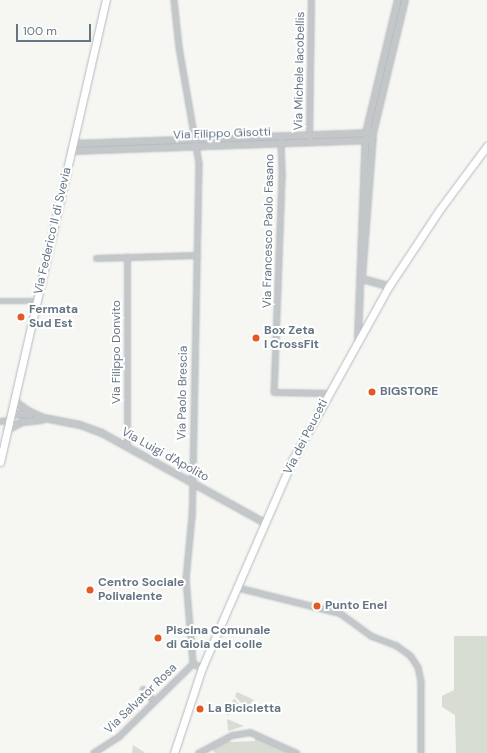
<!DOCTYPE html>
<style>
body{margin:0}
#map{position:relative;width:487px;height:753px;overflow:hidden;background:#f6f6f2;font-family:"DM Sans",sans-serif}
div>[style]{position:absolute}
.green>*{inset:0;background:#d7ddd3}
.roads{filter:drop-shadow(0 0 1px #b5babf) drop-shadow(0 0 1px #b5babf)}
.minor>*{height:4.5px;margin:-2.25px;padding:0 2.25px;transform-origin:2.25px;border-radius:2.25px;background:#c3c7ca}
.tertiary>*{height:6px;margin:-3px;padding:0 3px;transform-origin:3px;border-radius:3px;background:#c3c7ca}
.secondary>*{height:7px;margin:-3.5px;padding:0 3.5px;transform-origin:3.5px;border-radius:3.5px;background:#fff}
.dots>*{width:11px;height:11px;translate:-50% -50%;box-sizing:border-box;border:2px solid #fff;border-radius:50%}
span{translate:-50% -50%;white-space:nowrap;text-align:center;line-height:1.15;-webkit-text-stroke:4px #fff;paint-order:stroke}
.street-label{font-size:12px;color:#647584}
.poi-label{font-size:12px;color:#647584;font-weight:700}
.left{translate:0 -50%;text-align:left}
.scale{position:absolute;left:16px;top:24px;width:75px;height:18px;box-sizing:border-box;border:2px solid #647584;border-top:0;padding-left:5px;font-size:12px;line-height:14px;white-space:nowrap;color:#647584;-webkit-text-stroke:3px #fff;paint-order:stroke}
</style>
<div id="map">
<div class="green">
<div style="clip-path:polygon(454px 636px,487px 636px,487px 753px,456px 753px,455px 715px,442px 707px,442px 696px,454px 690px)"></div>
<div style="clip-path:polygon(237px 692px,254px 700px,246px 708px,235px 696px)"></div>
<div style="clip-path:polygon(234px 698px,243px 710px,227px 715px)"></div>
<div style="clip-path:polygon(227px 719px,244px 726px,228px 731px)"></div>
<div style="clip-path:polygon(255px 736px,290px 753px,215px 753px,212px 749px,230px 739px,230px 742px,255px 741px)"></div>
<div style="clip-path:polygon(133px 745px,144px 752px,145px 753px,132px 753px)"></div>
</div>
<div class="roads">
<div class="minor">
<div style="left:174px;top:0;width:47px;rotate:83.9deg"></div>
<div style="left:179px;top:47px;width:118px;rotate:80.2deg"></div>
<div style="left:199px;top:163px;width:353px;rotate:91.1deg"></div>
<div style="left:192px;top:516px;width:63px;rotate:95.4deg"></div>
<div style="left:186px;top:579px;width:84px;rotate:85.2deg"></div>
<div style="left:309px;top:138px;width:138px;rotate:-89.2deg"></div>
<div style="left:281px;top:141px;width:36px;rotate:88deg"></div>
<div style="left:282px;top:177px;width:215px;rotate:92.1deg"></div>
<div style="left:274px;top:392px;width:55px;rotate:1deg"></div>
<div style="left:96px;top:258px;width:101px;rotate:-1.7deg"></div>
<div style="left:0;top:301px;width:37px"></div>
<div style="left:0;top:421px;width:9px;rotate:-6deg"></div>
<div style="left:127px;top:447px;width:190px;rotate:-90deg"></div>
<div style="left:236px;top:587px;width:107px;rotate:14deg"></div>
<div style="left:340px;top:613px;width:39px;rotate:36deg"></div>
<div style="left:372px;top:636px;width:26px;rotate:21deg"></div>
<div style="left:396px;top:645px;width:17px;rotate:36deg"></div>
<div style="left:410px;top:655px;width:14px;rotate:56deg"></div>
<div style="left:418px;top:667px;width:14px;rotate:78deg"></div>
<div style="left:421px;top:681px;width:72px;rotate:90deg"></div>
<div style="left:143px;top:689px;width:16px;rotate:47deg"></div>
<div style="left:93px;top:753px;width:30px;rotate:-33deg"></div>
<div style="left:118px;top:737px;width:105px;rotate:-44.6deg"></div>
<div style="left:193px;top:663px;width:10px;rotate:29deg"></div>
<div style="left:198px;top:753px;width:38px;rotate:-28deg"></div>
<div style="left:232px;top:735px;width:18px;rotate:-9deg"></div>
<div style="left:250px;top:732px;width:51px;rotate:24.1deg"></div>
</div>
<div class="tertiary">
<div style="left:73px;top:144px;width:300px;rotate:-2.1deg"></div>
<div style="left:71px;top:151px;width:302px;rotate:-2.1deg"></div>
<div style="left:362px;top:277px;width:144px;rotate:-85.6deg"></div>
<div style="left:373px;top:133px;width:137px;rotate:-76.5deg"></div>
<div style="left:362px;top:279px;width:28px;rotate:15deg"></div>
<div style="left:358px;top:339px;width:206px;rotate:-87.8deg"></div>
<div style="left:366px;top:133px;width:137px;rotate:-76.5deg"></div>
<div style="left:15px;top:397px;width:6px;rotate:72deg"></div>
<div style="left:17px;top:403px;width:14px;rotate:36deg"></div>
<div style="left:28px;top:411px;width:17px;rotate:24deg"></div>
<div style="left:44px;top:418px;width:37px;rotate:11deg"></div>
<div style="left:80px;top:425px;width:23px;rotate:20deg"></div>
<div style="left:102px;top:433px;width:186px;rotate:28.9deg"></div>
<div style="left:11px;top:414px;width:19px;rotate:3deg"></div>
<div style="left:7px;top:430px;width:17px;rotate:-28deg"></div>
<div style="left:22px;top:422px;width:20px;rotate:-6deg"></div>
</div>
<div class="secondary">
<div style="left:0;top:462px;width:474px;rotate:-77.1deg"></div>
<div style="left:174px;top:753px;width:89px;rotate:-71.8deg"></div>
<div style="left:202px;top:668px;width:228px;rotate:-66.5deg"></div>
<div style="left:293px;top:459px;width:198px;rotate:-61deg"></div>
<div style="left:389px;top:286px;width:92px;rotate:-56.5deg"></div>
<div style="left:440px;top:209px;width:79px;rotate:-53.3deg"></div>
</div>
</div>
<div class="dots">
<div style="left:21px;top:317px;background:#e55824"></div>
<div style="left:256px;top:338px;background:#e55824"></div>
<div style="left:372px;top:392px;background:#e55824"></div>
<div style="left:90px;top:590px;background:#e55824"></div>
<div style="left:317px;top:606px;background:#e55824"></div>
<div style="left:158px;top:638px;background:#e55824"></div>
<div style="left:200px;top:709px;background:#e55824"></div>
</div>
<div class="street-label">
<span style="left:300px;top:71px;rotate:-89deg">Via Michele Iacobellis</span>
<span style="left:222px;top:134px;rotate:-2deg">Via Filippo Gisotti</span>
<span style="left:53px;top:231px;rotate:-77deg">Via Federico II di Svevia</span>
<span style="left:269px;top:231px;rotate:-89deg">Via Francesco Paolo Fasano</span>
<span style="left:117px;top:352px;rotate:-90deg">Via Filippo Donvito</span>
<span style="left:183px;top:393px;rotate:-89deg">Via Paolo Brescia</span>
<span style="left:306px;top:437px;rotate:-63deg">Via dei Peuceti</span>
<span style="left:165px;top:455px;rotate:29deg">Via Luigi d'Apolito</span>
<span style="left:141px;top:699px;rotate:-44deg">Via Salvator Rosa</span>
</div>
<div class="poi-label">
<span class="left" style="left:29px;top:317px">Fermata<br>Sud Est</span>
<span class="left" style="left:264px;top:338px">Box Zeta<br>I CrossFit</span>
<span class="left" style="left:380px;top:392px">BIGSTORE</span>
<span class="left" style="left:98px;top:590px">Centro Sociale<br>Polivalente</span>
<span class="left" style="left:325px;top:606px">Punto Enel</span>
<span class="left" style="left:166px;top:638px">Piscina Comunale<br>di Gioia del colle</span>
<span class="left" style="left:208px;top:709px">La Bicicletta</span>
</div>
<div class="scale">100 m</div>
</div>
